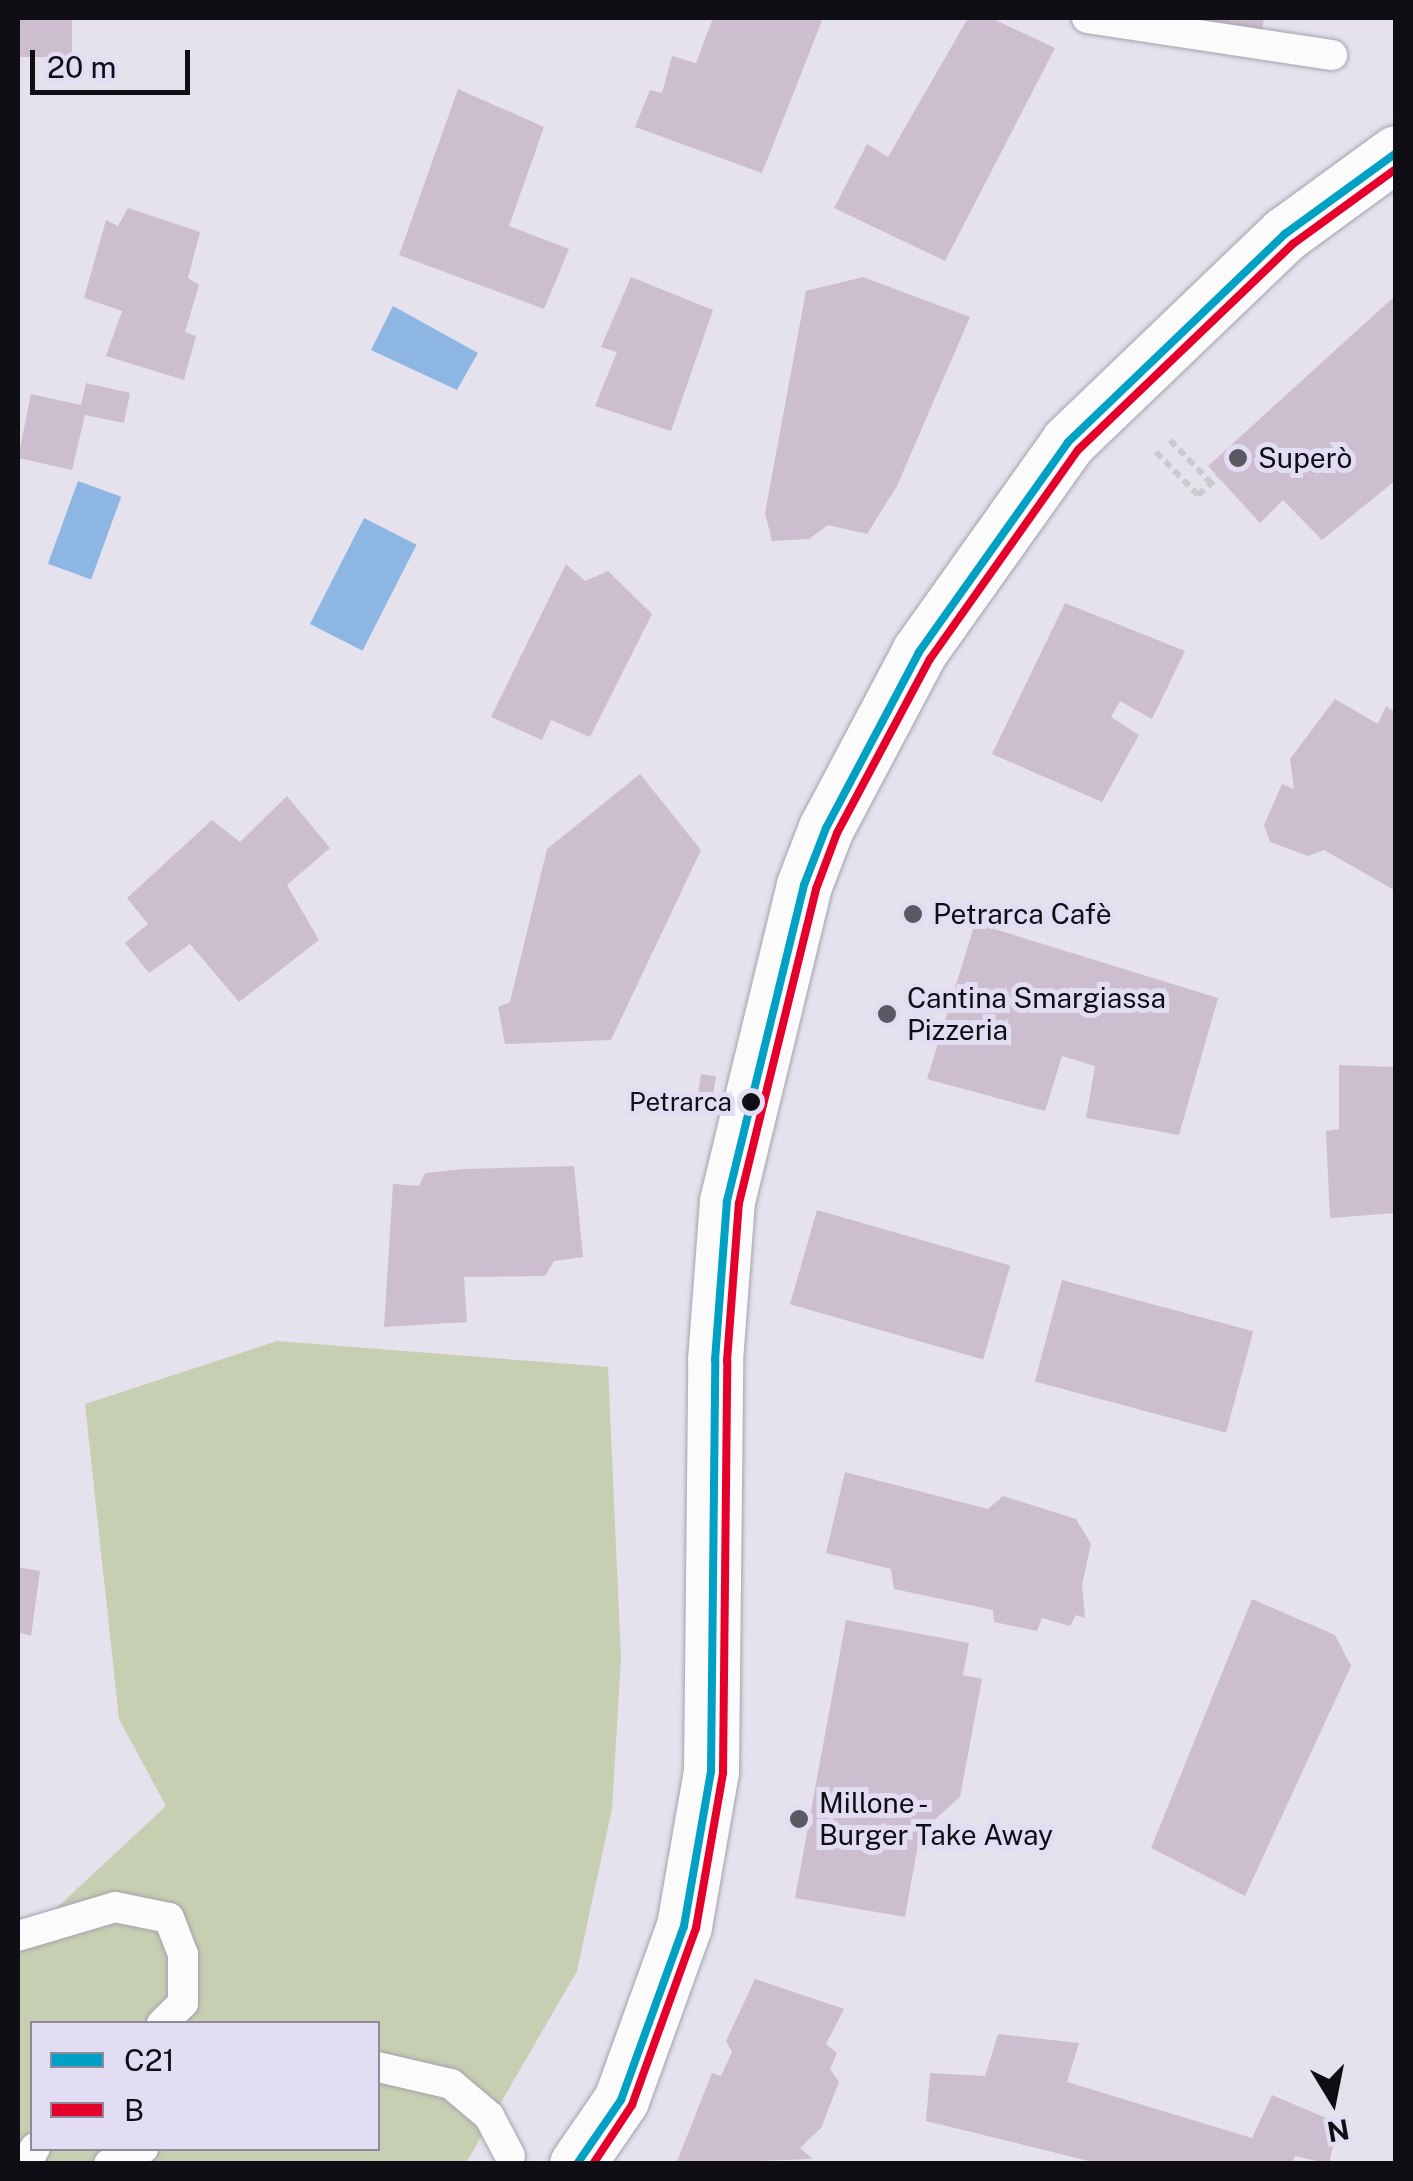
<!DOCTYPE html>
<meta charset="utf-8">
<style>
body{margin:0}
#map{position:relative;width:1413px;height:2181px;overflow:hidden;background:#e5e2ee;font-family:"Public Sans",sans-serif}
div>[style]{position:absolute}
.green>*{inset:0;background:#c7cfb2}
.water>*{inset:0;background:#8db7e2;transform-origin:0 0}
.building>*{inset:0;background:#ccbece;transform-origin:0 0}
.path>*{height:6px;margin-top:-3px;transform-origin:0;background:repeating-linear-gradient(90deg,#cbcacd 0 8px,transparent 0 13px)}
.roads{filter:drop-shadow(0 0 2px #a4a2ab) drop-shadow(0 0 2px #a4a2ab)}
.service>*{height:30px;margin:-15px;padding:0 15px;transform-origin:15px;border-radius:15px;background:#fbfbfc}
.tertiary>*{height:55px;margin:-27.5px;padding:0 27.5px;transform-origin:27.5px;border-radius:27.5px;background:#fbfbfc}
.bus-1>*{height:8px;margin:-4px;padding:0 4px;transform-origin:4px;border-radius:4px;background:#01a1c5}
.bus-2>*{height:8px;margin:-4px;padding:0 4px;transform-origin:4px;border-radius:4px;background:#e4002b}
.dots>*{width:28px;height:28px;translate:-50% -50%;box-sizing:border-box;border:5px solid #e2ddf3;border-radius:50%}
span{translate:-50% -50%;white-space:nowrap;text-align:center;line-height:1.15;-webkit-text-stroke:10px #e2ddf3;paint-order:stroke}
.bus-label{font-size:26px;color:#100e15}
.right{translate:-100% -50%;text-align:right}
.poi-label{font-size:28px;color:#100e15}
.left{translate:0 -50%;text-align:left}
.frame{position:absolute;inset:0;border:20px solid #100e15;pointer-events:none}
.legend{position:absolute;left:30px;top:2021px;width:350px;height:130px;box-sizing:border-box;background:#e2ddf3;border:2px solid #8e8a9a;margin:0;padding:12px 18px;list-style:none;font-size:30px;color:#100e15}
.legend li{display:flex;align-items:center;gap:20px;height:50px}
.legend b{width:50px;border:2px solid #8e8a9a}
.north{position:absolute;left:1283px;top:2051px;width:100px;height:100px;-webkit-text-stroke:8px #e2ddf3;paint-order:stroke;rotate:170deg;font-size:28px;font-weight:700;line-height:40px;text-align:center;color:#100e15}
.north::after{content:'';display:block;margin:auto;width:35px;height:45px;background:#100e15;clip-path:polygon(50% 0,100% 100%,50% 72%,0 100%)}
.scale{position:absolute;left:30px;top:50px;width:160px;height:45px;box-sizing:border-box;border:5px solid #100e15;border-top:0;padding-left:12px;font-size:30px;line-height:35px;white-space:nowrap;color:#100e15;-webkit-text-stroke:8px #e2ddf3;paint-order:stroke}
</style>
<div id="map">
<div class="green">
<div style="clip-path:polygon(evenodd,277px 1341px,608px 1367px,621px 1658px,612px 1809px,577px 1971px,466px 2163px,18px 2164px,18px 1944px,166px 1806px,119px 1719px,85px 1404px,277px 1341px,32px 2024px,378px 2024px,378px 2148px,32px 2148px,32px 2024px)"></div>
</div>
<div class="water">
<div style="clip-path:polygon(393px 306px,478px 353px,457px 390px,371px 350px)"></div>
<div style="left:78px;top:481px;width:46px;height:88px;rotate:20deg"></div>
<div style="left:364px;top:518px;width:59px;height:119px;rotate:27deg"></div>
</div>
<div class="building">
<div style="left:18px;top:18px;width:54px;height:39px"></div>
<div style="clip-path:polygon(713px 18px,823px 18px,762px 173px,635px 127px,650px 90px,662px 93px,672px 56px,696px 63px)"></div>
<div style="clip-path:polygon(968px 18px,991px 18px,1055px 48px,945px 261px,834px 208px,867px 144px,888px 157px)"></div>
<div style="clip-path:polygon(1166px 18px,1264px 18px,1261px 38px)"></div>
<div style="clip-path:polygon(458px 89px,544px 127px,509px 226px,569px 249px,544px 309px,399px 255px)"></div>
<div style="clip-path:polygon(128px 208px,200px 232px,188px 278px,199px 285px,185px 332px,196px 336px,184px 380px,106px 356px,122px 311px,84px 298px,106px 220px,118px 226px)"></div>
<div style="clip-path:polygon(631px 277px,713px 310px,671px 431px,595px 406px,617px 352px,601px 347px)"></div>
<div style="clip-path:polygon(863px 277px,970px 317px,897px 486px,867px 534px,828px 525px,809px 539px,772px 541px,765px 513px,806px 291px)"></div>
<div style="clip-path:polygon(1396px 295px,1396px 480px,1322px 540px,1283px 500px,1260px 523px,1208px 466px)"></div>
<div style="clip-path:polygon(86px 383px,130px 393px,124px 423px,85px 415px,72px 470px,18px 458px,31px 394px,81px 405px)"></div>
<div style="clip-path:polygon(566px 564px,585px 581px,608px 571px,652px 614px,590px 737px,551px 720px,542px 740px,491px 717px)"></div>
<div style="clip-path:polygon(1065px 603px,1185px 651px,1152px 719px,1120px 701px,1111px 717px,1139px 735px,1102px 802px,992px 754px)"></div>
<div style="clip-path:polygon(1335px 699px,1378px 724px,1386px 706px,1396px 713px,1396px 891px,1324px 850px,1308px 856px,1270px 842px,1264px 825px,1282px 784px,1294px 789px,1290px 759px)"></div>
<div style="clip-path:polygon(640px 774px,701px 850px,611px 1040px,505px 1044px,498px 1007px,510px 1002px,547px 849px)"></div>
<div style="clip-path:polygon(287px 796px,330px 848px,287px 885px,319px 940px,239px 1002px,190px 944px,149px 973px,125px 943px,148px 924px,127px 898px,212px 820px,240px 842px)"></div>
<div style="clip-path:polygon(975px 923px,1218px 998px,1179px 1135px,1086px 1118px,1095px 1066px,1062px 1056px,1045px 1111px,927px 1079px)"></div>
<div style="clip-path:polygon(1339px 1065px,1396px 1067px,1396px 1213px,1330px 1218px,1326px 1131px,1339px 1129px)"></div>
<div style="left:701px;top:1074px;width:15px;height:31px;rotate:8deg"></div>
<div style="clip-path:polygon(574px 1166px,583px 1257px,554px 1261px,545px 1276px,464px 1277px,467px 1322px,384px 1327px,393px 1184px,419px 1186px,425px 1173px,463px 1169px)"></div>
<div style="left:817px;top:1210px;width:201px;height:98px;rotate:16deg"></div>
<div style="left:1062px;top:1280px;width:198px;height:105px;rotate:15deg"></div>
<div style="clip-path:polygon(845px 1472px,988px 1509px,1003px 1496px,1076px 1519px,1091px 1544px,1082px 1585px,1085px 1618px,1076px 1615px,1070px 1626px,1042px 1618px,1037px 1631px,994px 1622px,993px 1610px,894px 1589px,891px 1569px,826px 1553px)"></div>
<div style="clip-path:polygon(18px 1567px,40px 1571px,31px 1636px,18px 1632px)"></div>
<div style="clip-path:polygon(1252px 1599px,1335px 1635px,1351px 1666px,1245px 1896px,1151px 1848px)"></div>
<div style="clip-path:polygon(846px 1620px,969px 1643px,963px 1675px,982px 1679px,960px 1797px,920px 1833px,905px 1917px,795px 1898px)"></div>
<div style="clip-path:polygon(755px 1979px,844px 2009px,826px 2044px,837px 2053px,830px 2069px,839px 2082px,821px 2128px,800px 2148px,813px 2159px,676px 2164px,712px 2073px,721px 2076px,732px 2052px,726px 2041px)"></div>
<div style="clip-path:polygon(998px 2034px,1079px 2043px,1067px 2082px,1252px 2138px,1272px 2095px,1338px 2123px,1329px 2164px,1295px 2156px,1292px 2164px,1101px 2164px,926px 2121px,930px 2073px,985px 2076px)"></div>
</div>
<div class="path">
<div style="left:1170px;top:440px;width:59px;rotate:46.4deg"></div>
<div style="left:1156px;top:452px;width:60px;rotate:45.7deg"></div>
<div style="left:1198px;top:495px;width:27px;rotate:-42deg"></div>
</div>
<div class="roads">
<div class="service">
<div style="left:1087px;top:18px;width:248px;rotate:8.6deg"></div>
<div style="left:18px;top:1936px;width:101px;rotate:-16.6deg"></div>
<div style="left:115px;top:1907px;width:55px;rotate:11.5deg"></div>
<div style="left:169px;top:1918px;width:39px;rotate:69deg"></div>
<div style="left:183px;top:1954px;width:49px;rotate:90deg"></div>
<div style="left:183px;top:2003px;width:30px;rotate:135deg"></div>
<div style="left:378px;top:2067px;width:75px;rotate:13.1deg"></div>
<div style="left:451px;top:2084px;width:50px;rotate:40.1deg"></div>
<div style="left:489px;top:2116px;width:45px;rotate:62.3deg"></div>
<div style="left:26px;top:2164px;width:18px;rotate:-61deg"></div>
<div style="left:109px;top:2164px;width:38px;rotate:-25deg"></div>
</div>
<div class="tertiary">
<div style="left:577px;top:2164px;width:78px;rotate:-55.5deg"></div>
<div style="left:621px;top:2100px;width:185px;rotate:-70.1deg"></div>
<div style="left:684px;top:1926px;width:156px;rotate:-80.1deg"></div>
<div style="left:711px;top:1772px;width:412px;rotate:-89.4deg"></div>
<div style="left:715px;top:1360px;width:159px;rotate:-85.7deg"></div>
<div style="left:727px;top:1201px;width:325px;rotate:-76.3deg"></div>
<div style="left:804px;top:885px;width:61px;rotate:-68.9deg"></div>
<div style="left:826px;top:828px;width:199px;rotate:-62.1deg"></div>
<div style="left:919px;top:652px;width:257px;rotate:-54.6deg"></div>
<div style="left:1068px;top:442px;width:301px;rotate:-43.8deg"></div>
<div style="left:1285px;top:234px;width:137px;rotate:-36.1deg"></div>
</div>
</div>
<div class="bus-1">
<div style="left:577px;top:2164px;width:78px;rotate:-55.5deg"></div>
<div style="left:621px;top:2100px;width:185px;rotate:-70.1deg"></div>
<div style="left:684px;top:1926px;width:156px;rotate:-80.1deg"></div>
<div style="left:711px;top:1772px;width:412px;rotate:-89.4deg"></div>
<div style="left:715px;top:1360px;width:159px;rotate:-85.7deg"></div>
<div style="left:727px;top:1201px;width:325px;rotate:-76.3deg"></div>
<div style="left:804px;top:885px;width:61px;rotate:-68.9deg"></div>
<div style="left:826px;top:828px;width:199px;rotate:-62.1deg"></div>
<div style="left:919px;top:652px;width:257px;rotate:-54.6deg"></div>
<div style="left:1068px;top:442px;width:301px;rotate:-43.8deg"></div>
<div style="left:1285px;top:234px;width:137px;rotate:-36.1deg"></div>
</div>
<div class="bus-2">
<div style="left:593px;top:2164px;width:71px;rotate:-56.5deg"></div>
<div style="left:632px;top:2105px;width:188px;rotate:-70.1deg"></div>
<div style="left:696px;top:1928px;width:157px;rotate:-80.1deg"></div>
<div style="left:723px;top:1773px;width:412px;rotate:-89.4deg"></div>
<div style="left:727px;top:1361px;width:158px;rotate:-85.7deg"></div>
<div style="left:739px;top:1203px;width:323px;rotate:-76.2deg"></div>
<div style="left:816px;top:889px;width:60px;rotate:-69.4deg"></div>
<div style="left:837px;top:833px;width:197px;rotate:-61.9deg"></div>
<div style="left:930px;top:659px;width:256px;rotate:-54.7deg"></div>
<div style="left:1078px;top:450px;width:298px;rotate:-43.8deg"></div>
<div style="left:1293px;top:244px;width:127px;rotate:-36.1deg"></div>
</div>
<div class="dots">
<div style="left:1238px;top:458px;background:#5b5861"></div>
<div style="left:913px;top:914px;background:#5b5861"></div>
<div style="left:887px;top:1014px;background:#5b5861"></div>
<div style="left:751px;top:1102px;background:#100e15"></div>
<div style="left:799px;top:1819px;background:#5b5861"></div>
</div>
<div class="bus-label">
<span class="right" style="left:732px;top:1102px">Petrarca</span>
</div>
<div class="poi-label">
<span class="left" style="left:1258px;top:458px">Superò</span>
<span class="left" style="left:933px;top:914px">Petrarca Cafè</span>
<span class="left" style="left:907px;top:1014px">Cantina Smargiassa<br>Pizzeria</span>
<span class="left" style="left:819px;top:1819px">Millone -<br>Burger Take Away</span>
</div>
<div class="frame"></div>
<ul class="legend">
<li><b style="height:12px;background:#01a1c5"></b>C21</li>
<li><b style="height:12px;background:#e4002b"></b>B</li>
</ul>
<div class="north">N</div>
<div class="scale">20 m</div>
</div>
